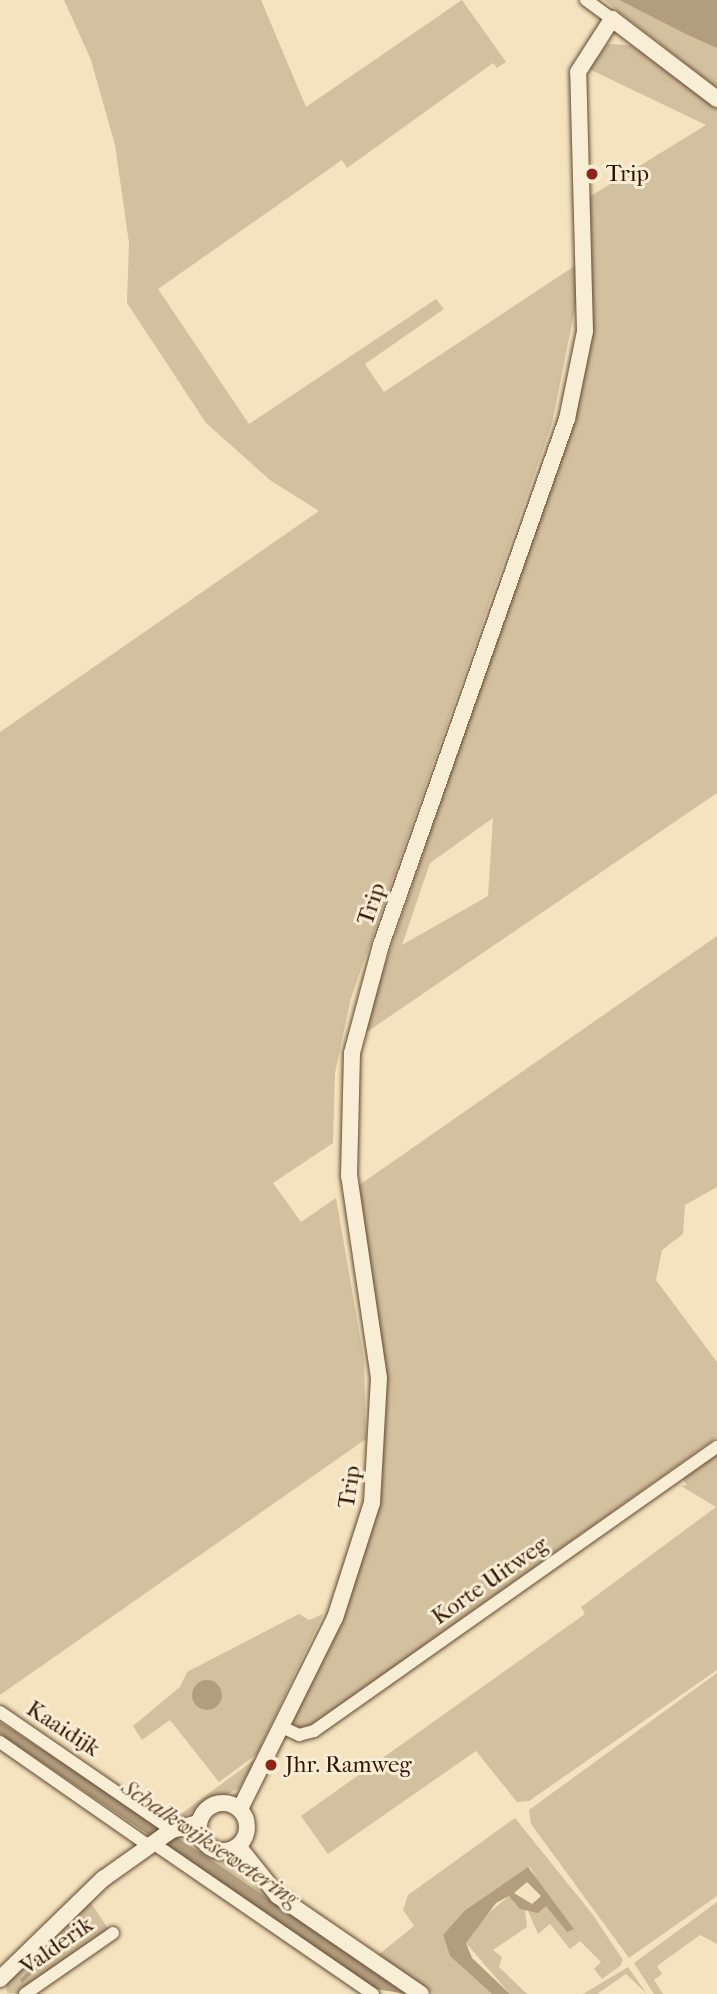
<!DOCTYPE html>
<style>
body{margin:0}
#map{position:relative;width:717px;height:1994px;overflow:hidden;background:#f4e3be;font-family:"IM FELL French Canon",serif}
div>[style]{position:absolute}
.green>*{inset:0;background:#d3c09e}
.water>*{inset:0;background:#b29d7e}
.round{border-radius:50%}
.roads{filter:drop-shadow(0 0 2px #634832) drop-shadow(0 0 2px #634832)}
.minor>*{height:12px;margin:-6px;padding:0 6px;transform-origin:6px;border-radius:6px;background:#f8edd5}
.tertiary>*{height:16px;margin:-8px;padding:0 8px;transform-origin:8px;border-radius:8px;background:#f8edd5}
.tertiary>.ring{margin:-8px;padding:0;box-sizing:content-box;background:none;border:16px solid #f8edd5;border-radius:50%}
.dots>*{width:19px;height:19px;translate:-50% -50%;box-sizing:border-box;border:4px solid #f8edd5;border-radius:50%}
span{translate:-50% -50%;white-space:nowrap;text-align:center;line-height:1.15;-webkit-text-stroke:6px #f8edd5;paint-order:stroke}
.poi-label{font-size:23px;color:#331403}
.left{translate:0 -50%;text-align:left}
.street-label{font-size:23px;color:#331403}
.water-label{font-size:24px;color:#664b34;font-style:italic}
</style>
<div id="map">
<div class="green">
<div style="clip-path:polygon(64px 0,261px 0,306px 107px,462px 0,506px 62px,497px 68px,493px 63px,347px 168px,342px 160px,158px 289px,249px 424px,436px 299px,444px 309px,365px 364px,384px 392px,576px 265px,576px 303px,552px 424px,351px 998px,335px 1073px,333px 1143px,273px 1183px,301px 1222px,336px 1198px,364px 1359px,366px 1439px,0 1695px,0 732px,319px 511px,270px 480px,206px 423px,127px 303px,129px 243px,115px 145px,91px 60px)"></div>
<div style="clip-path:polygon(604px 0,619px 0,717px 48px,717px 88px)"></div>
<div style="clip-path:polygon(evenodd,608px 44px,631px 45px,717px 108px,717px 793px,361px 1036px,514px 586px,591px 312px,589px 197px,706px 125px,589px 69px,608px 44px,493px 818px,488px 896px,402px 945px,430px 863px,493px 818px)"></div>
<div style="clip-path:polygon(717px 936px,717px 1187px,685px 1205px,683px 1234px,662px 1250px,656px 1280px,717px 1362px,717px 1437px,310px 1727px,296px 1728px,293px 1720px,362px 1561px,384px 1445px,384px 1363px,355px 1188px)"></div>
<div style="clip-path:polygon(717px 1451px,717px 1670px,529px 1801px,517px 1802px,476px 1751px,328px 1854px,301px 1816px,585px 1614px,581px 1607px,716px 1507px,681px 1486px,687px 1485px,681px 1477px)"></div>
<div style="clip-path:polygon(299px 1614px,309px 1620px,323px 1614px,257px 1754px,219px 1782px,170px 1720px,142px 1740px,133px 1726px,180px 1687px,187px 1672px)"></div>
<div style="clip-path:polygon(717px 1673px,717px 1896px,629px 1958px,531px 1824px,529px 1810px)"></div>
<div style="clip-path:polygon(258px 1757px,239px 1788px,173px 1822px,150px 1809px,149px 1806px,155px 1797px,152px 1808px,174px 1819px)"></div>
<div style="clip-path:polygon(515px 1818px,593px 1915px,623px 1960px,620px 1966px,602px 1979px,594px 1969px,601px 1962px,580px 1941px,570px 1949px,550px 1924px,538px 1934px,528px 1911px,546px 1905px,567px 1932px,530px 1867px,464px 1911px,443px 1935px,450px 1956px,492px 1994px,434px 1994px,377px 1956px,414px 1926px,403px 1910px,408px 1895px)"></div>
<div style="clip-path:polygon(189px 1835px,208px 1853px,232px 1860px,248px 1882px,413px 1994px,172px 1837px)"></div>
<div style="clip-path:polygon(509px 1896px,525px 1910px,527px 1927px,493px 1950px,502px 1957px,499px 1967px,527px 1994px,510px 1994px,466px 1943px,472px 1927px)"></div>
<div style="clip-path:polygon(89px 1900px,109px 1930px,19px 1994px,7px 1993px,6px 1982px)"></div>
<div style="clip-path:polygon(717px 1902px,717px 1944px,700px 1935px,657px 1966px,662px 1974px,654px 1980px,663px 1994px,654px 1994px,634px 1963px)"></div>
<div style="clip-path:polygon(628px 1967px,647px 1994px,626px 1974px,597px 1994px,583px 1994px)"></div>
</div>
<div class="water">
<div style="clip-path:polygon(619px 0,717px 0,717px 48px,686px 34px)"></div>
<div class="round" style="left:192px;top:1680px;width:30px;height:30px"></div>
<div style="clip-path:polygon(0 1722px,225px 1869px,406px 1994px,376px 1989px,0 1734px)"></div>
<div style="clip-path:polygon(evenodd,528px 1867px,574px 1929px,567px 1932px,546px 1906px,538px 1913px,520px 1909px,509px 1896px,496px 1903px,466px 1943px,472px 1958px,510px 1994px,492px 1994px,450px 1956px,443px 1935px,464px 1911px,528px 1867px,527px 1882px,541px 1896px,532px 1904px,514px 1893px,527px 1882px)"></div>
<div style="clip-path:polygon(78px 1919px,82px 1926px,22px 1983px,20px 1980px)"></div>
</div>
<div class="roads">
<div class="minor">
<div style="left:586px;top:0;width:32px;rotate:36deg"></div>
<div style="left:0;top:1712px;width:209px;rotate:34.5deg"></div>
<div style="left:284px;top:1728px;width:17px;rotate:25deg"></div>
<div style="left:299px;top:1735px;width:16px;rotate:-15deg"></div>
<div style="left:314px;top:1731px;width:493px;rotate:-35.2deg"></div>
<div style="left:0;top:1742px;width:182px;rotate:34.9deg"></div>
<div style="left:153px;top:1843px;width:267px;rotate:34.5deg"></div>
<div style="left:25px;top:1994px;width:107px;rotate:-34.7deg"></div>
</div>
<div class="tertiary">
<div class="ring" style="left:199px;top:1803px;width:32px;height:32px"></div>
<div style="left:240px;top:1809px;width:213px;rotate:-63.6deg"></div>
<div style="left:335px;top:1618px;width:121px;rotate:-72.2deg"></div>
<div style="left:372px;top:1503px;width:125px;rotate:-86.8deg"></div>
<div style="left:379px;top:1378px;width:204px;rotate:-98.4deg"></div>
<div style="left:349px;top:1176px;width:123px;rotate:-88.6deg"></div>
<div style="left:352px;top:1053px;width:112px;rotate:-75deg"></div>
<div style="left:381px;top:945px;width:558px;rotate:-70.53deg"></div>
<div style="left:567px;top:419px;width:90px;rotate:-78.4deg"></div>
<div style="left:585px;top:331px;width:259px;rotate:-91.5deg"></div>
<div style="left:578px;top:72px;width:63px;rotate:-57.3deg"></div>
<div style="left:612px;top:19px;width:132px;rotate:37.3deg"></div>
<div style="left:238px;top:1846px;width:64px;rotate:51.3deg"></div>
<div style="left:278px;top:1896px;width:173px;rotate:34.4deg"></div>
<div style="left:0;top:1979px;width:144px;rotate:-44.2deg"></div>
<div style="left:103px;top:1879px;width:85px;rotate:-35.4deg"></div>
<div style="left:172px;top:1830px;width:28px;rotate:-15deg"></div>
</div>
</div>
<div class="dots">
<div style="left:592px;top:174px;background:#8f2418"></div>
<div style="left:271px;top:1765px;background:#8f2418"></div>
</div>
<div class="poi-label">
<span class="left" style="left:606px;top:174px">Trip</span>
<span class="left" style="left:285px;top:1765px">Jhr. Ramweg</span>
</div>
<div class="street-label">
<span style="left:372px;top:904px;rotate:-71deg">Trip</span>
<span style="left:350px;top:1487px;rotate:-81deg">Trip</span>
<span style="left:490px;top:1581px;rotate:-35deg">Korte Uitweg</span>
<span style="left:63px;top:1729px;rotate:33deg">Kaaidijk</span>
<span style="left:57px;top:1946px;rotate:-35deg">Valderik</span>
</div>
<div class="water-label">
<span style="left:210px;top:1843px;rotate:34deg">Schalkwijksewetering</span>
</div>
</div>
